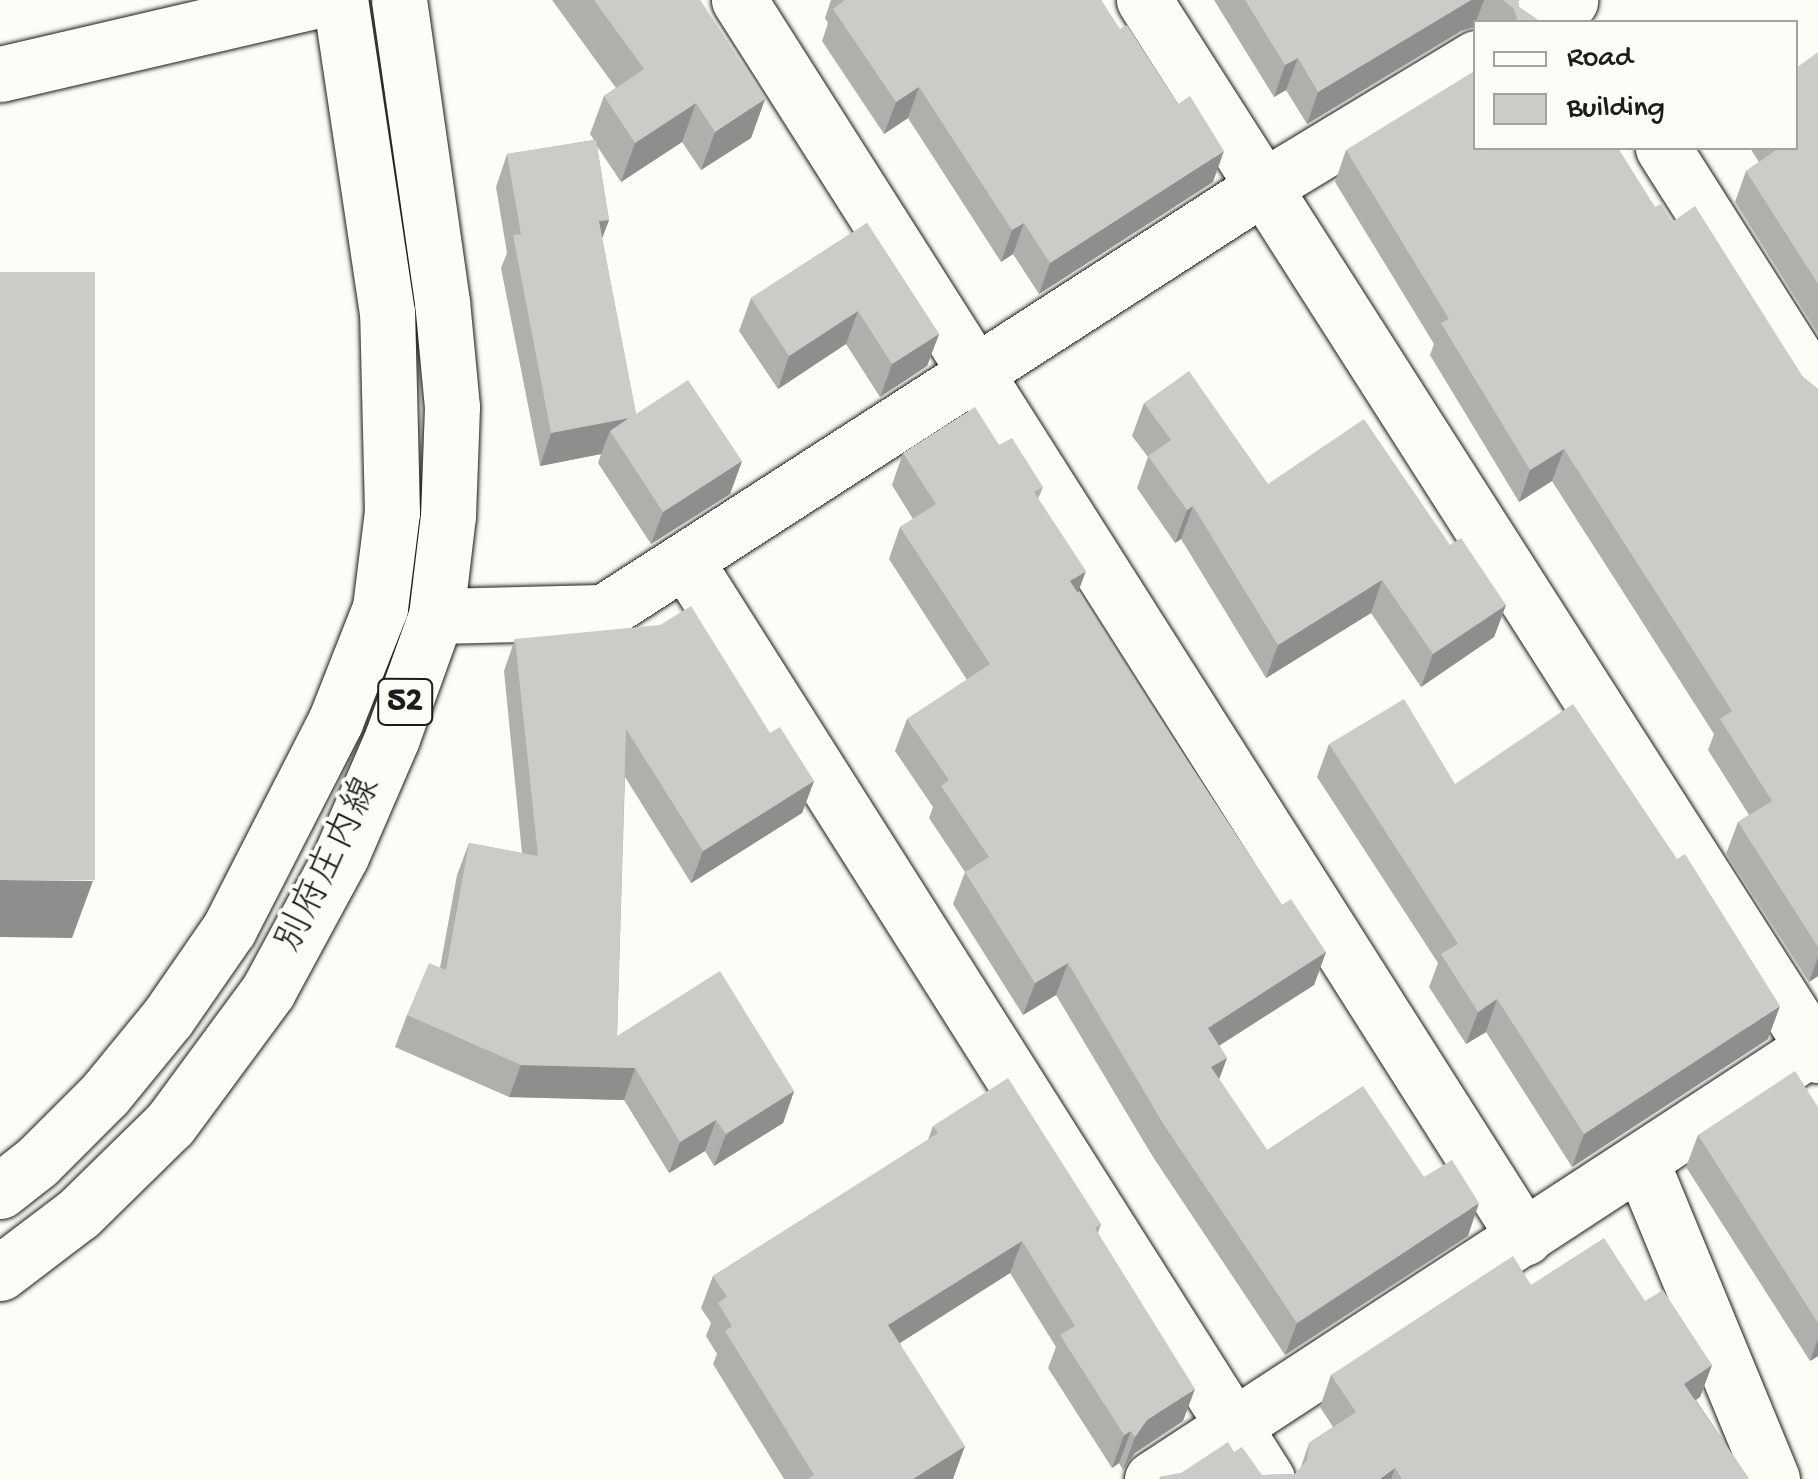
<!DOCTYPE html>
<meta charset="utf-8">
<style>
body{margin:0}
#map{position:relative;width:1818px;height:1479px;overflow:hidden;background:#fdfcf7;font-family:"Gochi Hand","Klee One",sans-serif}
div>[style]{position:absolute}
.roads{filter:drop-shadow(0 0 2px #1c1c1c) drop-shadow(0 0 2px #1c1c1c)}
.street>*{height:55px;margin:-27.5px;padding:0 27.5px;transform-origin:27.5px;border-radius:27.5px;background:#fdfcf7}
.primary>*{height:55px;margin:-27.5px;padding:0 27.5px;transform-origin:27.5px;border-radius:27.5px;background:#fdfcf7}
.wall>*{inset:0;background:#afafac}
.shaded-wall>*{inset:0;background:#8f8e8c}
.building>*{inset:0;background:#cccbc8;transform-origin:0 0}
span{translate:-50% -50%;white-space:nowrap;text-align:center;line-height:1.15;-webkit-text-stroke:8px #fdfcf7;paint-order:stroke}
.shield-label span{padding:2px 8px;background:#fdfcf7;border:2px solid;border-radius:8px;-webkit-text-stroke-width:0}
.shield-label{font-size:35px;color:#1c1c1c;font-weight:700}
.street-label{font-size:38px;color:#1c1c1c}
.legend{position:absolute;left:1473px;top:20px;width:325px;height:130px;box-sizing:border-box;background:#fdfcf7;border:2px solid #a3a29f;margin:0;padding:12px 18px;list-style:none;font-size:30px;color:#1c1c1c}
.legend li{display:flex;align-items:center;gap:20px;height:50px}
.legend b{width:50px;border:2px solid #a3a29f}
</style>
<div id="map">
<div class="roads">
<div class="street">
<div style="left:739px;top:0;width:1466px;rotate:57.59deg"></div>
<div style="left:1144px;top:0;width:1252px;rotate:57.43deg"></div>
<div style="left:1534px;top:22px;width:42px;rotate:-30.3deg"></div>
<div style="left:0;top:74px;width:327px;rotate:-13.1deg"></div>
<div style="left:1663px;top:148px;width:289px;rotate:57.6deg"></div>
<div style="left:685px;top:560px;width:1088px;rotate:57.65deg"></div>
<div style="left:436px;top:616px;width:168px;rotate:-1.4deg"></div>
<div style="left:604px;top:612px;width:784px;rotate:-32.82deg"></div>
<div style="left:1263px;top:187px;width:249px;rotate:-31.2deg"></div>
<div style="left:1641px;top:1161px;width:344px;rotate:67.6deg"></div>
<div style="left:1152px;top:1479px;width:795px;rotate:-33.15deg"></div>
</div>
<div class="primary">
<div style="left:0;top:1191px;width:47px;rotate:-38.1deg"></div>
<div style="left:37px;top:1162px;width:96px;rotate:-45deg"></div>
<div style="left:105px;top:1094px;width:99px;rotate:-50.7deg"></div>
<div style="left:168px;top:1017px;width:107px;rotate:-55.3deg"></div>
<div style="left:229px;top:929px;width:233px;rotate:-62.9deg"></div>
<div style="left:335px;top:722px;width:123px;rotate:-68.5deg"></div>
<div style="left:380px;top:608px;width:97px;rotate:-82.9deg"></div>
<div style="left:392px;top:512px;width:199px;rotate:-91.4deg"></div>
<div style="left:387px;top:313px;width:317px;rotate:-98.5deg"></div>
<div style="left:0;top:1273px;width:99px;rotate:-37.2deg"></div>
<div style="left:79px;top:1213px;width:127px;rotate:-44.4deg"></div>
<div style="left:170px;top:1124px;width:165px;rotate:-53.6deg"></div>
<div style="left:268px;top:991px;width:153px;rotate:-61.6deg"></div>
<div style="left:341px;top:856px;width:129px;rotate:-66.6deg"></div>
<div style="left:392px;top:738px;width:130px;rotate:-70.2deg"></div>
<div style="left:436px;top:616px;width:101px;rotate:-83.2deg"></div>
<div style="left:448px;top:516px;width:109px;rotate:-87.9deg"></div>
<div style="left:452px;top:407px;width:105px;rotate:-95.4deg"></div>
<div style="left:442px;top:302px;width:305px;rotate:-98.1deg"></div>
</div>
</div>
<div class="wall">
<div style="clip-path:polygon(552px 0,700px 0,765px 99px,751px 138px,701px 170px,682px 142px,621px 182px,597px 146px,609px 220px,602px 238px,636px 414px,742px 461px,730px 494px,651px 544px,598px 463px,601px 454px,540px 466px,501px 268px,507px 253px,496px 187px,507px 154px,594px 140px,590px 134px,604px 96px,616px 88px)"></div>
<div style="clip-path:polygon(831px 0,1101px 0,1213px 182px,1039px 294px,1013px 254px,1001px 262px,908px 118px,884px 134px,822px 41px,828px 23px,825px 18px)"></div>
<div style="clip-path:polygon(1214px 0,1518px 0,1519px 7px,1541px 22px,1476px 22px,1476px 27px,1461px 31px,1307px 124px,1286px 90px,1274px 97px)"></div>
<div style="clip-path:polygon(1818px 52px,1818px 334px,1735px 202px,1746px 171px,1759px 162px,1750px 148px,1796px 148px)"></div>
<div style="clip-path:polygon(1346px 150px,1655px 207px,1672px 222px,1803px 377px,1818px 389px,1818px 976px,1809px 982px,1726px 854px,1738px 822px,1749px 815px,1708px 750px,1714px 734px,1552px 481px,1519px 502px,1430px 355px,1434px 344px,1335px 182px)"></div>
<div style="clip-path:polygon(867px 223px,939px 334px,927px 366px,880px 397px,846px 344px,778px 389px,739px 331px,751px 298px)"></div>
<div style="clip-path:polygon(1144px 403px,1268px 484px,1450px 545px,1506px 605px,1494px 637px,1421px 687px,1371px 613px,1266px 678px,1181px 539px,1175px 543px,1137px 488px,1148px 457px,1132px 436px)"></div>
<div style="clip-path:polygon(999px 445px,1043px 487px,1038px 499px,1078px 593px,1282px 905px,1326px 952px,1314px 985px,1219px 1045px,1227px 1058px,1219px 1079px,1267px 1150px,1424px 1177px,1468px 1236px,1285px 1355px,1153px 1157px,1056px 995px,1023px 1015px,953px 904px,965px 872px,929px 818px,933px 807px,895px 751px,907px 719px,967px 680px,889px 559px,900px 527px,913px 519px,892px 485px,903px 453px)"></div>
<div style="clip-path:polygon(515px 639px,770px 733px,814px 781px,802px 813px,691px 883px,625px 777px,617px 1036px,794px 1091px,783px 1123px,714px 1166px,705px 1151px,669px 1173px,624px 1100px,509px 1097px,395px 1047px,407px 1015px,440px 968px,457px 875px,469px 843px,522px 853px,504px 671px)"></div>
<div style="clip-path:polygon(1329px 744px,1768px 1039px,1572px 1167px,1486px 1032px,1466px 1044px,1429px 987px,1438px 963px,1317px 777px)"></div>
<div style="clip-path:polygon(1818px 1107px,1818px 1356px,1810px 1361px,1686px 1167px,1698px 1135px)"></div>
<div style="clip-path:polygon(933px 1126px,1101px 1224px,1098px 1233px,1183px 1421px,1135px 1453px,1123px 1470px,1119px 1463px,1112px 1468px,1048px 1368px,1056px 1347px,1010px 1273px,900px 1343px,953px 1479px,784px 1479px,713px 1364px,717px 1354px,706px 1336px,711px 1323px,701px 1308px,713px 1276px,928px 1140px)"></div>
<div style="clip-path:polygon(1531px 1285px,1645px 1301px,1712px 1365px,1700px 1397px,1696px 1400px,1749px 1479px,1159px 1479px,1160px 1477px,1181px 1473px,1234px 1452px,1262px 1475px,1295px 1474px,1301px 1467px,1309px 1443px,1333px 1427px,1320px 1407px,1331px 1375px)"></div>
</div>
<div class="shaded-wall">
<div style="clip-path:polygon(1471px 0,1484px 0,1474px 27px,1461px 31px,1307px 124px,1318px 92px)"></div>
<div style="clip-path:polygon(1298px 58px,1286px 90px,1274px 97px,1285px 65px)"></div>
<div style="clip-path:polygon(919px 87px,908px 118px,884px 134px,896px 102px)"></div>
<div style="clip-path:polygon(765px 99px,751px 138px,701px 170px,715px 132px)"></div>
<div style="clip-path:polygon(696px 103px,682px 142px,621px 182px,635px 143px)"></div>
<div style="clip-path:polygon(1224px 151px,1213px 182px,1039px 294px,1050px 263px)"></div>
<div style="clip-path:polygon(609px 220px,597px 252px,599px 221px)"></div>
<div style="clip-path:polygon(1024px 223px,1013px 254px,1001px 262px,1012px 230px)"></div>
<div style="clip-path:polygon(858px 311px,846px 344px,778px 389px,789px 356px)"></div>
<div style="clip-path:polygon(939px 334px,927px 366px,880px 397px,892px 364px)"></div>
<div style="clip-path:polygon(629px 418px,610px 431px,601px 454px,540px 466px,551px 433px)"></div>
<div style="clip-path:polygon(1564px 449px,1552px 481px,1519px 502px,1530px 470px)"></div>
<div style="clip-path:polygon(742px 461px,730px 494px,651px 544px,663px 512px)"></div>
<div style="clip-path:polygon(1193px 506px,1181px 539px,1175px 543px,1187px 510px)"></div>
<div style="clip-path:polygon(1086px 571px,1074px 603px,1070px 581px)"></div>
<div style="clip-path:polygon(1382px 580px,1371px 613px,1266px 678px,1278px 645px)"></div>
<div style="clip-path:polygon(1506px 605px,1494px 637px,1421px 687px,1433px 654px)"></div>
<div style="clip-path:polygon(814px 781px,802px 813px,691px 883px,703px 851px)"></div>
<div style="clip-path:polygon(0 880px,93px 881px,72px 938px,0 937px)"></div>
<div style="clip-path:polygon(1326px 952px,1314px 985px,1197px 1060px,1208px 1028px)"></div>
<div style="clip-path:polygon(1818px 957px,1818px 976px,1809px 982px)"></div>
<div style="clip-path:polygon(1068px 963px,1056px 995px,1023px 1015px,1035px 983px)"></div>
<div style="clip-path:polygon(1497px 999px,1486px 1032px,1466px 1044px,1478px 1012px)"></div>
<div style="clip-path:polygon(1780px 1006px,1768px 1039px,1572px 1167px,1584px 1134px)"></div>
<div style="clip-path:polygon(1227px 1058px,1215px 1090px,1211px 1067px)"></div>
<div style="clip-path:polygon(521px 1065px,635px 1068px,624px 1100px,509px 1097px)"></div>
<div style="clip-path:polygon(794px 1091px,783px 1123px,714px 1166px,726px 1134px)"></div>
<div style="clip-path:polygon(716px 1120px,705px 1151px,669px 1173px,680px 1142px)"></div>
<div style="clip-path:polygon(1479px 1203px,1468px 1236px,1285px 1355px,1297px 1323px)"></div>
<div style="clip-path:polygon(1022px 1241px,1010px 1273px,876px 1358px,888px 1325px)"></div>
<div style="clip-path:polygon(1818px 1339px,1818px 1356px,1810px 1361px)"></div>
<div style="clip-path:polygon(1712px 1365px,1700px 1397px,1673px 1416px,1684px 1384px)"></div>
<div style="clip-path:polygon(1195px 1389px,1183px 1421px,1135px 1453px,1123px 1470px,1135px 1437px,1147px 1420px)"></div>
<div style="clip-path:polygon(1131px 1431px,1119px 1463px,1112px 1468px,1124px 1435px)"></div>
<div style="clip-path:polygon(965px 1446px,953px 1479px,913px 1479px)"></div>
<div style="clip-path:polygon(1395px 1468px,1391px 1479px,1380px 1479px)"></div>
</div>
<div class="building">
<div style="clip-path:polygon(594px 0,700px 0,765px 99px,715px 132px,696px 103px,635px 143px,604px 96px,644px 69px)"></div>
<div style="clip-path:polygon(845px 0,1101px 0,1120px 29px,1127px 25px,1178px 104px,1190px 96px,1224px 151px,1050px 263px,1024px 223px,1012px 230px,919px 87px,896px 102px,833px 9px)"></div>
<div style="clip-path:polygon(1245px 0,1471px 0,1318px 92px,1298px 58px,1285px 65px)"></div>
<div style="clip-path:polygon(1503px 0,1518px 0,1519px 7px,1541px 22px,1518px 22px,1514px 9px)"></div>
<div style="clip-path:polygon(1818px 52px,1818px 284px,1746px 171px,1779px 148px,1796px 148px,1796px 68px)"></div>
<div style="clip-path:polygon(1476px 70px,1476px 148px,1618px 148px,1655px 207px,1661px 204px,1672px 222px,1695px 206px,1803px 377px,1818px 389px,1818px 947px,1738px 822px,1772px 801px,1720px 719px,1732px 711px,1564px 449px,1530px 470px,1441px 323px,1449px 319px,1346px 150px)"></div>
<div style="clip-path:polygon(596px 140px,609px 220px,599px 221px,636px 414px,688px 380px,742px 461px,663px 512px,610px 431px,629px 418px,551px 433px,513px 235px,521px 234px,507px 154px)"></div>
<div style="clip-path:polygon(867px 223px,939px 334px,892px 364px,858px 311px,789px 356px,751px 298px)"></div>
<div style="left:0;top:272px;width:95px;height:608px"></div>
<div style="clip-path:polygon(1189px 371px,1268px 484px,1364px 419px,1450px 545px,1461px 538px,1506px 605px,1433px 654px,1382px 580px,1278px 645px,1193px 506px,1187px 510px,1148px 456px,1171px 440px,1144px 403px)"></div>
<div style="clip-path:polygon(975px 407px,999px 445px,1012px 438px,1043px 487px,1034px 492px,1086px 571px,1070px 581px,1282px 905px,1291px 899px,1326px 952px,1208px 1028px,1227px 1058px,1211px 1067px,1267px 1150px,1363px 1086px,1424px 1177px,1452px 1160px,1479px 1203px,1297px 1323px,1164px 1125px,1068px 963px,1035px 983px,965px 872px,989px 857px,941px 786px,949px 780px,907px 719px,990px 664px,900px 527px,936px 504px,903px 453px)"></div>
<div style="clip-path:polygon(691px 606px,770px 733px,780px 727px,814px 781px,703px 851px,626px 729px,617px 1036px,720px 971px,794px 1091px,726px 1134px,716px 1120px,680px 1142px,635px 1068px,521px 1065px,407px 1015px,429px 963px,446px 970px,469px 843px,538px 856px,515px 639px,660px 625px)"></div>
<div style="clip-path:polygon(1404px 699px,1455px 784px,1573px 704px,1677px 859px,1685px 854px,1780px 1006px,1584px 1134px,1497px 999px,1478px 1012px,1441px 954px,1458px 944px,1329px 744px)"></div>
<div style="clip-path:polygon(1795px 1071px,1818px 1107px,1818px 1323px,1698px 1135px)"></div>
<div style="clip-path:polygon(1008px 1078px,1101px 1224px,1095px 1228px,1195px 1389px,1147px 1420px,1135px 1437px,1131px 1431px,1124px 1435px,1060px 1335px,1075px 1326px,1022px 1241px,888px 1325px,965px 1446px,913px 1479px,808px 1479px,814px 1475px,725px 1331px,732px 1326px,718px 1303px,727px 1297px,713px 1276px,938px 1133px,933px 1126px)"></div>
<div style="clip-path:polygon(1604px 1238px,1645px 1301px,1663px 1290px,1712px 1365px,1684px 1384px,1749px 1479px,1402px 1479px,1395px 1468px,1380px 1479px,1161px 1479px,1160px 1477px,1181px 1473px,1228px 1442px,1234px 1452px,1242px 1447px,1262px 1475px,1295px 1474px,1307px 1460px,1309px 1443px,1356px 1412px,1331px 1375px,1513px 1256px,1531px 1285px)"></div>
</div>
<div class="shield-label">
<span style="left:405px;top:702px">52</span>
</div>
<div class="street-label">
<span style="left:331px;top:866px;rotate:-64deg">別府庄内線</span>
</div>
<ul class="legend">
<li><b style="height:12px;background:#fdfcf7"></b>Road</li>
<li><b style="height:28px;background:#cccbc8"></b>Building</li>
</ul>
</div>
